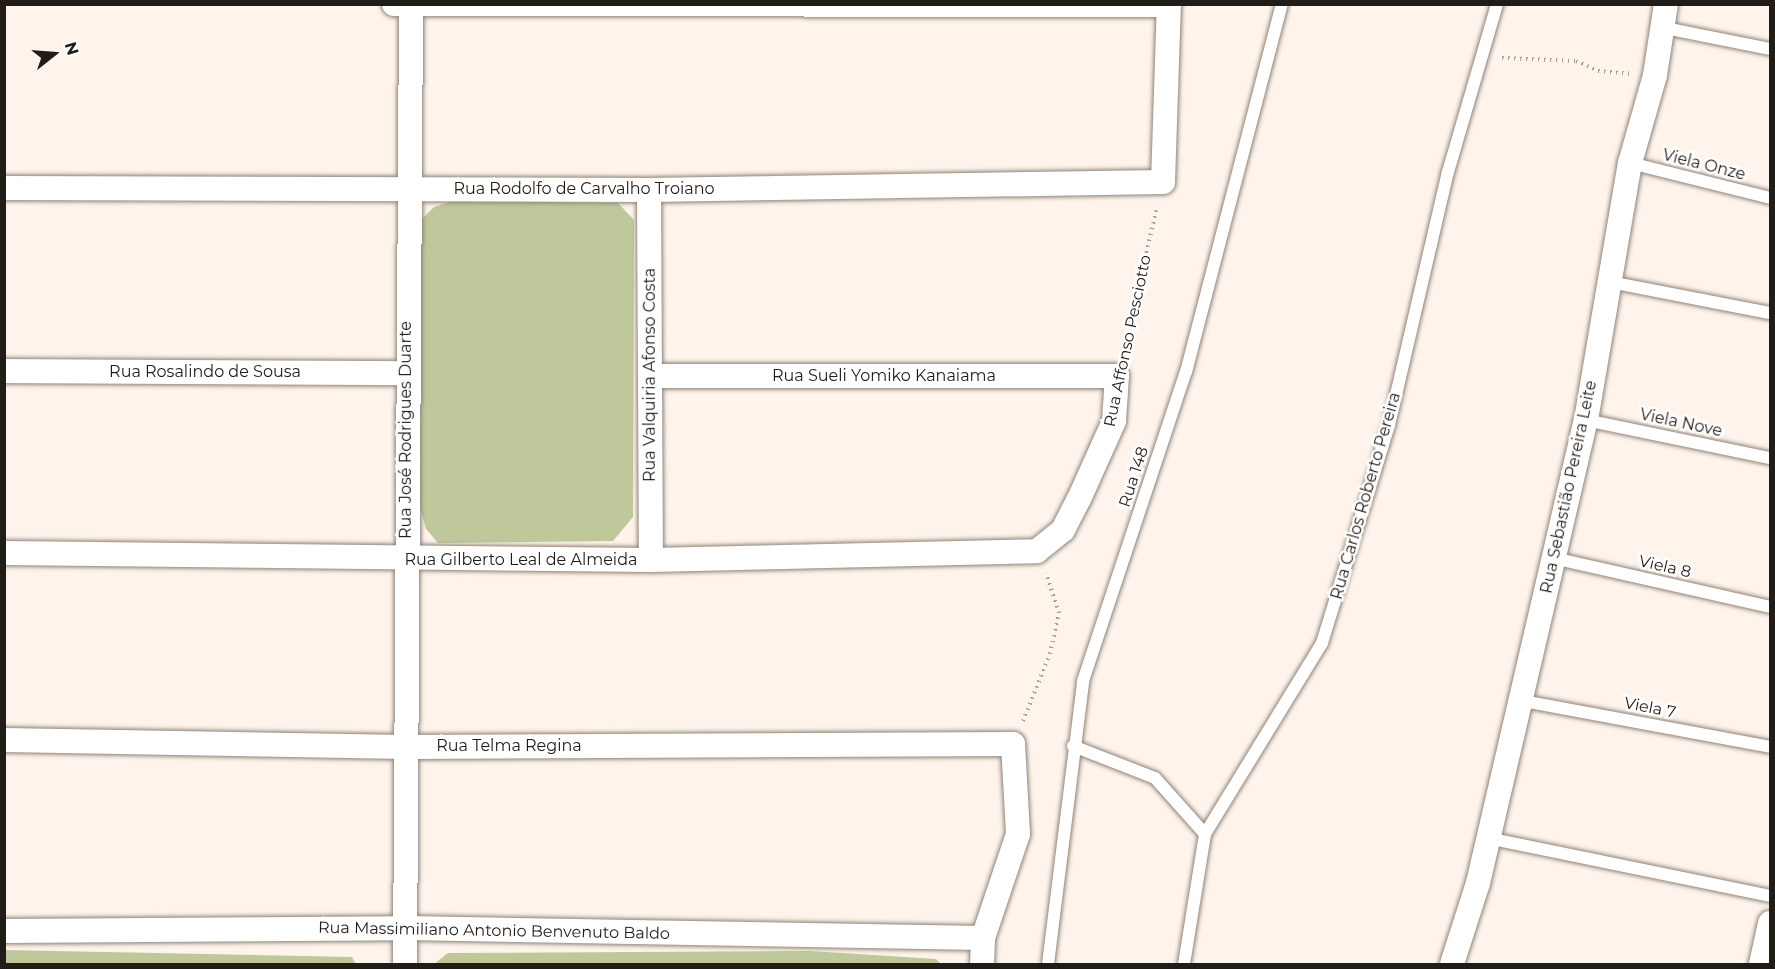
<!DOCTYPE html>
<meta charset="utf-8">
<style>
body{margin:0}
#map{position:relative;width:1775px;height:969px;overflow:hidden;background:#fef4eb;font-family:Montserrat,sans-serif}
div>[style]{position:absolute}
.green>*{inset:0;background:#bfc89b}
.path>*{height:4px;margin-top:-2px;transform-origin:0;background:repeating-linear-gradient(90deg,#a8a099 0 1.5px,transparent 0 6px)}
.roads{filter:drop-shadow(0 0 2px #8f8379) drop-shadow(0 0 2px #8f8379)}
.lane>*{height:12px;margin:-6px;padding:0 6px;transform-origin:6px;border-radius:6px;background:#fff}
.street>*{height:24px;margin:-12px;padding:0 12px;transform-origin:12px;border-radius:12px;background:#fff}
span{translate:-50% -50%;white-space:nowrap;text-align:center;line-height:1.15;-webkit-text-stroke:5px #fff;paint-order:stroke}
.street-label{font-size:16px;color:#201c18}
.frame{position:absolute;inset:0;border:6px solid #201c18;pointer-events:none}
.north{position:absolute;left:24px;top:24px;width:60px;height:60px;-webkit-text-stroke:4px #fff;paint-order:stroke;rotate:73deg;font-size:16px;font-weight:700;line-height:24px;text-align:center;color:#201c18}
.north::after{content:'';display:block;margin:auto;width:21px;height:27px;background:#201c18;clip-path:polygon(50% 0,100% 100%,50% 72%,0 100%)}
</style>
<div id="map">
<div class="green">
<div style="clip-path:polygon(452px 201px,618px 203px,634px 220px,633px 517px,613px 541px,438px 543px,426px 529px,420px 508px,421px 220px,434px 207px)"></div>
<div style="clip-path:polygon(5px 950px,352px 957px,356px 964px,5px 964px)"></div>
<div style="clip-path:polygon(810px 951px,936px 959px,941px 964px,434px 964px,448px 953px)"></div>
</div>
<div class="path">
<div style="left:1502px;top:58px;width:74px;rotate:2.3deg"></div>
<div style="left:1576px;top:61px;width:24px;rotate:24deg"></div>
<div style="left:1598px;top:71px;width:32px;rotate:5deg"></div>
<div style="left:1123px;top:352px;width:149px;rotate:-76.8deg"></div>
<div style="left:1023px;top:721px;width:72px;rotate:-68.1deg"></div>
<div style="left:1050px;top:654px;width:42px;rotate:-77.6deg"></div>
<div style="left:1059px;top:613px;width:42px;rotate:-108deg"></div>
</div>
<div class="roads">
<div class="lane">
<div style="left:1660px;top:27px;width:112px;rotate:11.3deg"></div>
<div style="left:1630px;top:163px;width:144px;rotate:14deg"></div>
<div style="left:1610px;top:282px;width:163px;rotate:11deg"></div>
<div style="left:1586px;top:420px;width:188px;rotate:11.7deg"></div>
<div style="left:1553px;top:558px;width:222px;rotate:12.7deg"></div>
<div style="left:1523px;top:701px;width:251px;rotate:10.5deg"></div>
<div style="left:1073px;top:746px;width:88px;rotate:21.3deg"></div>
<div style="left:1155px;top:778px;width:75px;rotate:48.2deg"></div>
<div style="left:1488px;top:838px;width:288px;rotate:11.6deg"></div>
<div style="left:1048px;top:964px;width:285px;rotate:-82.9deg"></div>
<div style="left:1083px;top:681px;width:326px;rotate:-71.6deg"></div>
<div style="left:1186px;top:372px;width:380px;rotate:-75.4deg"></div>
<div style="left:1184px;top:964px;width:132px;rotate:-80.8deg"></div>
<div style="left:1205px;top:834px;width:224px;rotate:-58.5deg"></div>
<div style="left:1322px;top:643px;width:228px;rotate:-72.9deg"></div>
<div style="left:1389px;top:425px;width:260px;rotate:-76.9deg"></div>
<div style="left:1448px;top:172px;width:175px;rotate:-73.7deg"></div>
</div>
<div class="street">
<div style="left:394px;top:4px;width:775px;rotate:0.07deg"></div>
<div style="left:4px;top:188px;width:645px;rotate:0.18deg"></div>
<div style="left:649px;top:190px;width:514px;rotate:-0.89deg"></div>
<div style="left:1163px;top:182px;width:178px;rotate:-88.1deg"></div>
<div style="left:649px;top:190px;width:370px;rotate:89.7deg"></div>
<div style="left:4px;top:371px;width:402px;rotate:0.3deg"></div>
<div style="left:4px;top:553px;width:647px;rotate:0.62deg"></div>
<div style="left:651px;top:560px;width:386px;rotate:-1.3deg"></div>
<div style="left:1037px;top:551px;width:33px;rotate:-39deg"></div>
<div style="left:1063px;top:530px;width:35px;rotate:-63deg"></div>
<div style="left:1079px;top:499px;width:85px;rotate:-65.8deg"></div>
<div style="left:1114px;top:421px;width:45px;rotate:-86.2deg"></div>
<div style="left:1117px;top:376px;width:466px;rotate:180deg"></div>
<div style="left:4px;top:740px;width:401px;rotate:1deg"></div>
<div style="left:405px;top:747px;width:608px;rotate:-0.28deg"></div>
<div style="left:1013px;top:744px;width:90px;rotate:86.8deg"></div>
<div style="left:1018px;top:834px;width:110px;rotate:108.6deg"></div>
<div style="left:983px;top:938px;width:26px;rotate:92deg"></div>
<div style="left:4px;top:931px;width:401px;rotate:-0.4deg"></div>
<div style="left:405px;top:928px;width:578px;rotate:0.99deg"></div>
<div style="left:405px;top:964px;width:960px;rotate:-89.64deg"></div>
<div style="left:1452px;top:964px;width:85px;rotate:-72.2deg"></div>
<div style="left:1478px;top:883px;width:475px;rotate:-76.9deg"></div>
<div style="left:1586px;top:420px;width:261px;rotate:-80.3deg"></div>
<div style="left:1630px;top:163px;width:91px;rotate:-74.1deg"></div>
<div style="left:1655px;top:75px;width:72px;rotate:-81.2deg"></div>
<div style="left:1761px;top:964px;width:42px;rotate:-77.6deg"></div>
</div>
</div>
<div class="street-label">
<span style="left:1704px;top:165px;rotate:14deg">Viela Onze</span>
<span style="left:584px;top:189px">Rua Rodolfo de Carvalho Troiano</span>
<span style="left:1128px;top:341px;rotate:-78deg">Rua Affonso Pesciotto</span>
<span style="left:205px;top:372px">Rua Rosalindo de Sousa</span>
<span style="left:650px;top:375px;rotate:-90deg">Rua Valquiria Afonso Costa</span>
<span style="left:884px;top:376px">Rua Sueli Yomiko Kanaiama</span>
<span style="left:1681px;top:423px;rotate:12deg">Viela Nove</span>
<span style="left:406px;top:430px;rotate:-90deg">Rua José Rodrigues Duarte</span>
<span style="left:1134px;top:477px;rotate:-72deg">Rua 148</span>
<span style="left:1569px;top:487px;rotate:-78deg">Rua Sebastião Pereira Leite</span>
<span style="left:1366px;top:496px;rotate:-74deg">Rua Carlos Roberto Pereira</span>
<span style="left:521px;top:560px">Rua Gilberto Leal de Almeida</span>
<span style="left:1665px;top:567px;rotate:13deg">Viela 8</span>
<span style="left:1650px;top:708px;rotate:11deg">Viela 7</span>
<span style="left:509px;top:746px">Rua Telma Regina</span>
<span style="left:494px;top:931px;rotate:1deg">Rua Massimiliano Antonio Benvenuto Baldo</span>
</div>
<div class="frame"></div>
<div class="north">N</div>
</div>
